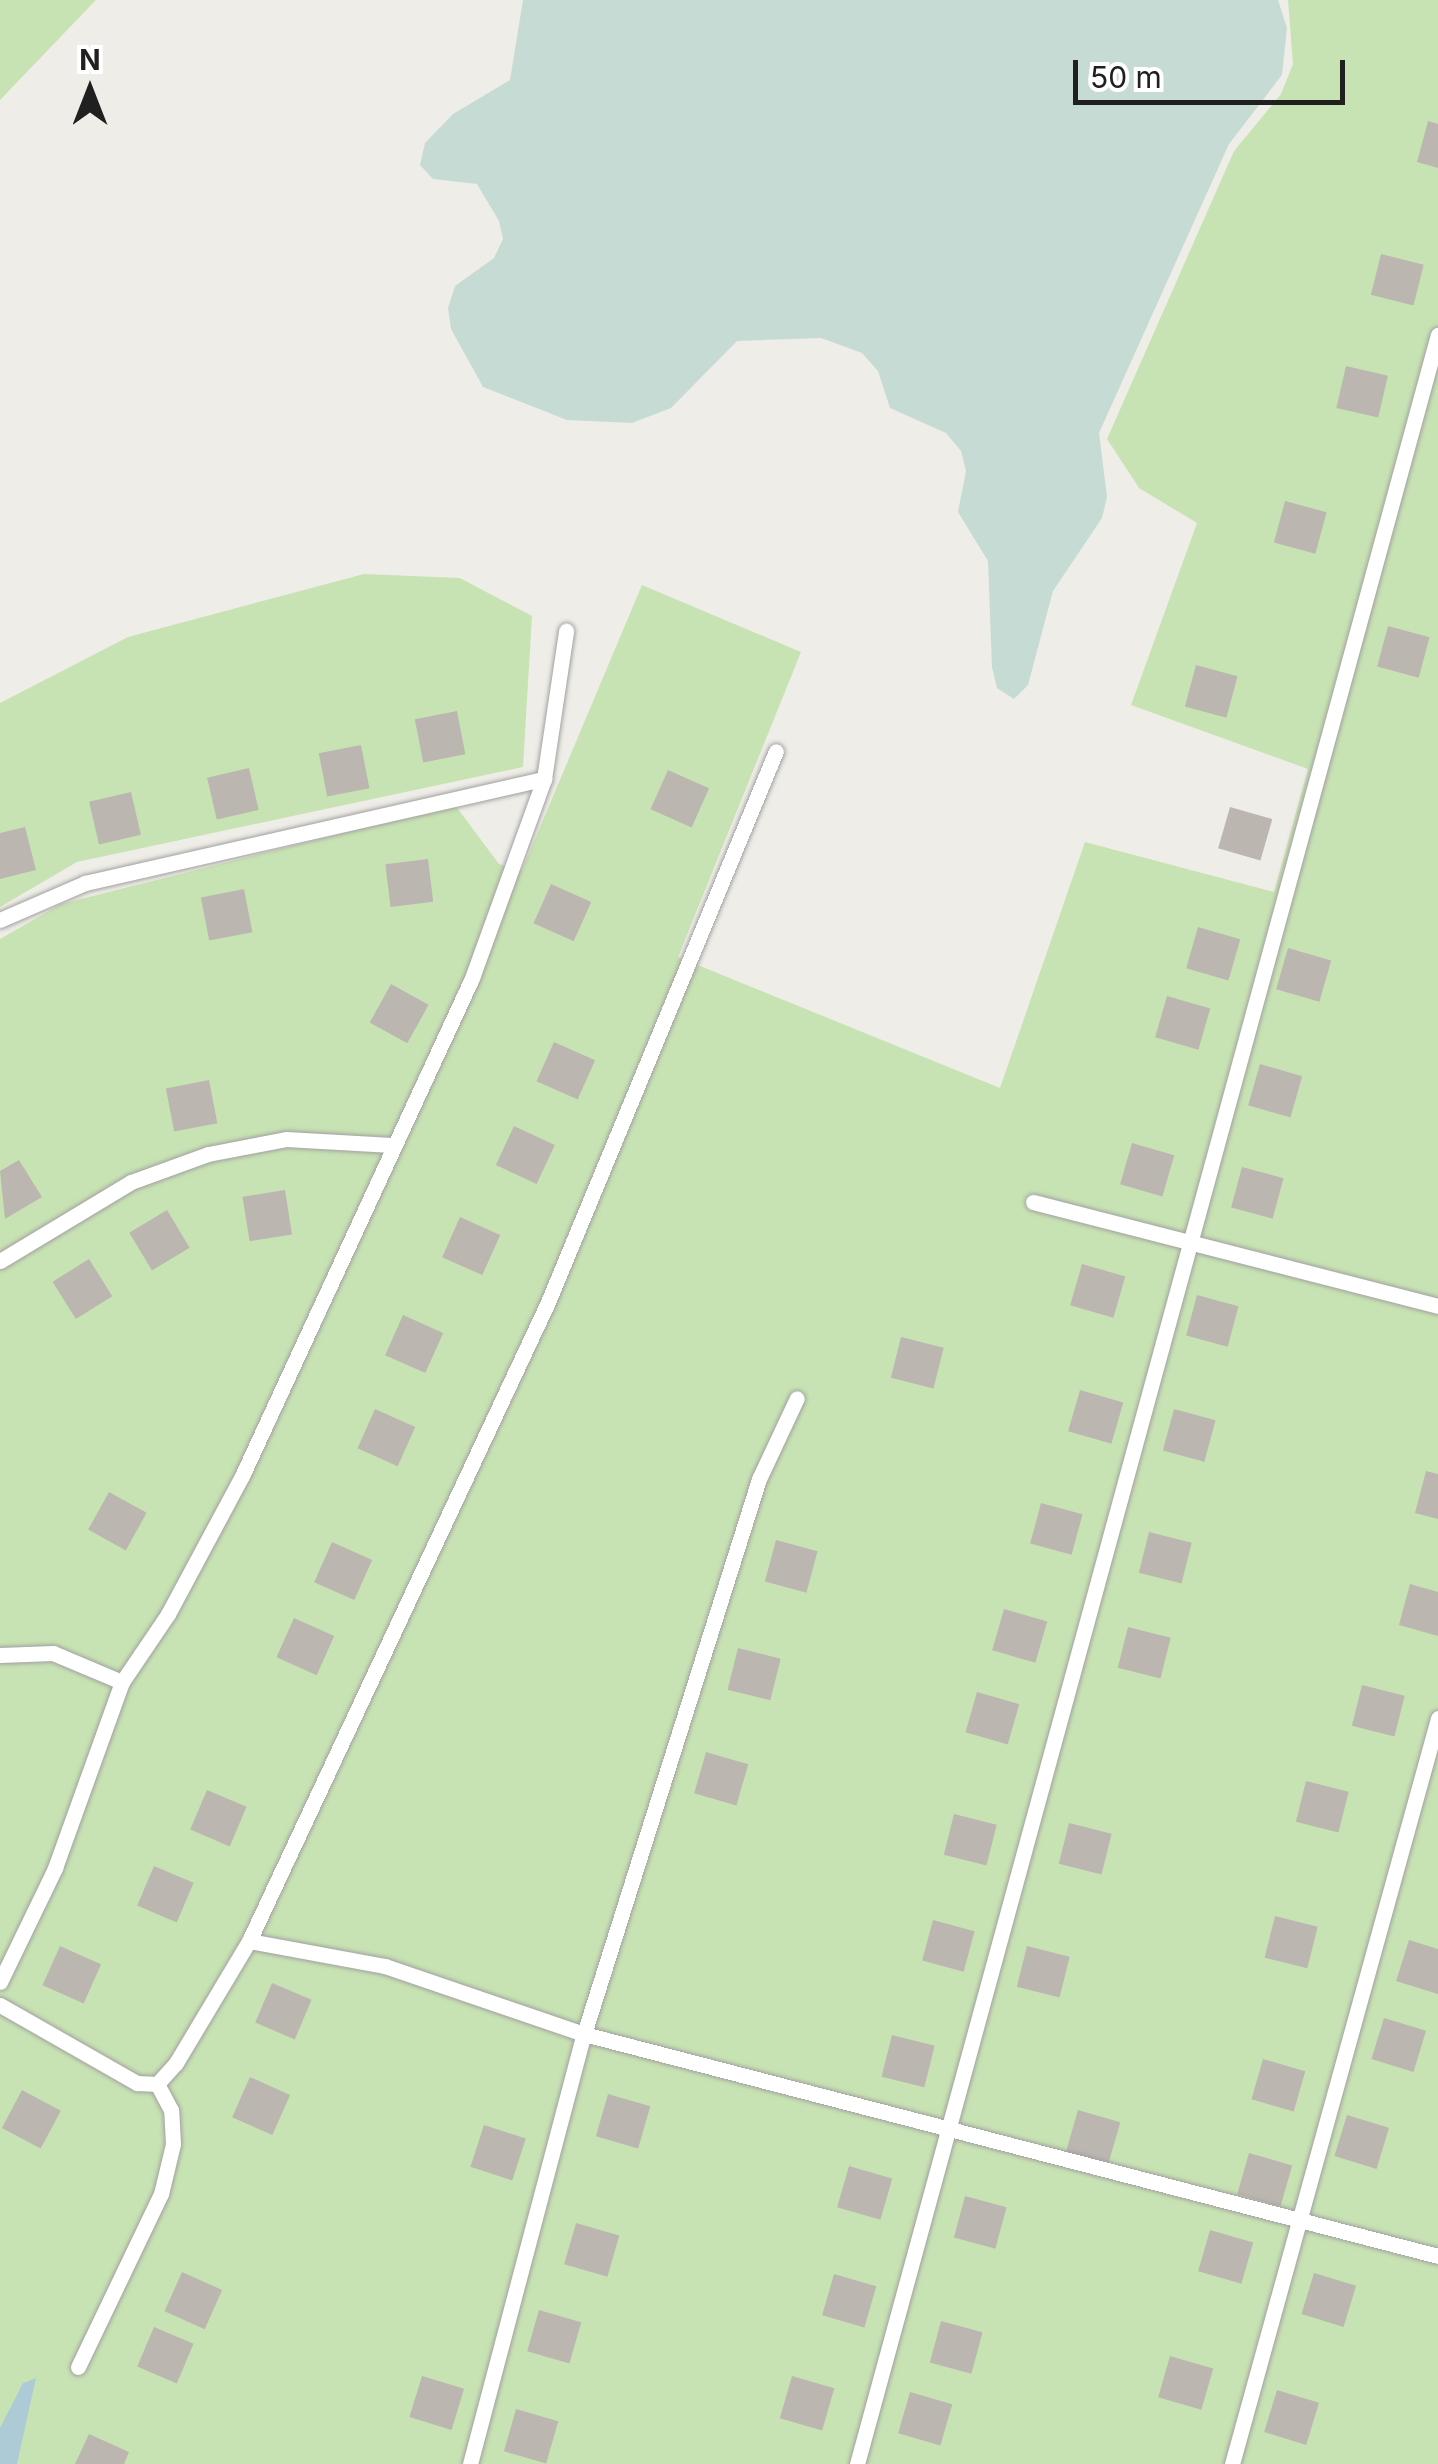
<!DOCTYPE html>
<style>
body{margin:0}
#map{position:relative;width:1438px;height:2464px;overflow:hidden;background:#efede7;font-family:Inter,sans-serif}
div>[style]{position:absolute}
.grass>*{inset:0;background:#c8e3b3}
.wetland>*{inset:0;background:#c6dbd3}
.water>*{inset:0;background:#adcbd7}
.building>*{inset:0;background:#bcb6b0;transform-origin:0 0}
.roads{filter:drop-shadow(0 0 2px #a1a1a1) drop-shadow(0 0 2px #a1a1a1)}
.lane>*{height:15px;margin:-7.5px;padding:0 7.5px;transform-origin:7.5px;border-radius:7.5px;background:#fff}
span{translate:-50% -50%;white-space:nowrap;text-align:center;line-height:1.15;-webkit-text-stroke:10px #fff;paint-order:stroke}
.north{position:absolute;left:40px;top:40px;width:100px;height:100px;-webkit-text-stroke:8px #fff;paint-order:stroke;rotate:0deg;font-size:28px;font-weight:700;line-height:40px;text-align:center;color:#202020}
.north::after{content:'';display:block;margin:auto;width:35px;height:45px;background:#202020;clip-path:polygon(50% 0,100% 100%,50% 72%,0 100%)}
.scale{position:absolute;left:1073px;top:60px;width:272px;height:45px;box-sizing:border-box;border:5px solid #202020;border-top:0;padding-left:12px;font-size:30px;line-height:35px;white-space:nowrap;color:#202020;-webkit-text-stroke:8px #fff;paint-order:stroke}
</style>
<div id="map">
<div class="grass">
<div style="clip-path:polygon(0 0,96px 0,0 100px)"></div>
<div style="clip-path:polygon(1288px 0,1438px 0,1438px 2464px,0 2464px,0 939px,61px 904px,455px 805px,499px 864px,522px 870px,642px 585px,801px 652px,678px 957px,1000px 1088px,1085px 842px,1274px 892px,1308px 769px,1131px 705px,1197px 523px,1139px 488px,1107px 439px,1234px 151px,1281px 94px,1293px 64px)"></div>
<div style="clip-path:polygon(364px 574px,460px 578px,532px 616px,523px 767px,77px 862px,0 907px,0 703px,128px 637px)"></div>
</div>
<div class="wetland">
<div style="clip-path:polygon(523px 0,1278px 0,1287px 28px,1282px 75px,1229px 144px,1099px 433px,1107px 497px,1102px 518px,1053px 591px,1028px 685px,1014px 699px,997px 688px,992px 667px,988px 561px,958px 512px,966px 471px,961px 451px,946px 433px,890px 408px,878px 371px,862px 353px,821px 338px,737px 341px,671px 408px,632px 423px,567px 420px,483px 387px,451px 329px,448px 308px,455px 286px,494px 258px,503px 239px,499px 221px,477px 184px,433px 179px,420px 165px,425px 143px,453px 114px,510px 80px)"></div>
</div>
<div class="water">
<div style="clip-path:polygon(36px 2378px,17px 2464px,0 2464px,0 2428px,23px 2383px)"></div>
</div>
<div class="building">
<div style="clip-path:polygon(1428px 121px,1438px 124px,1438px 168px,1417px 162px)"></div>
<div style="left:1381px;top:254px;width:44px;height:42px;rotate:14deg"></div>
<div style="left:1346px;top:366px;width:43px;height:43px;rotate:13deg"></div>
<div style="left:1285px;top:501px;width:43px;height:43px;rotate:15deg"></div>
<div style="left:1388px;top:626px;width:43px;height:42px;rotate:15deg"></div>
<div style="left:1196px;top:665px;width:43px;height:43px;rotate:15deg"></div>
<div style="left:457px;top:711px;width:44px;height:43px;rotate:79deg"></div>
<div style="left:361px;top:745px;width:44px;height:43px;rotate:79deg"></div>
<div style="left:249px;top:768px;width:43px;height:43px;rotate:77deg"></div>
<div style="left:668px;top:770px;width:45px;height:43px;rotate:24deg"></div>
<div style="left:131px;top:792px;width:44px;height:43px;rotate:77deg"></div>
<div style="left:1230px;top:807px;width:44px;height:43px;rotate:16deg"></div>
<div style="clip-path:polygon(25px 827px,36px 870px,0 879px,0 833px)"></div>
<div style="left:428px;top:859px;width:43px;height:43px;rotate:83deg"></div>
<div style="left:551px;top:884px;width:44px;height:43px;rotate:24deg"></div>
<div style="left:244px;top:889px;width:44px;height:44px;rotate:79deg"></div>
<div style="left:1198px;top:927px;width:44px;height:43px;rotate:16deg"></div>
<div style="left:1288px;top:948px;width:45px;height:43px;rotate:16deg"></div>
<div style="left:391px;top:984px;width:43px;height:44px;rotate:29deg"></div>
<div style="left:1167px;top:996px;width:45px;height:43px;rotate:16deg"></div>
<div style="left:554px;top:1042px;width:45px;height:43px;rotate:24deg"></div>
<div style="left:1260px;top:1064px;width:44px;height:43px;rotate:16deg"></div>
<div style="left:209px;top:1080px;width:44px;height:44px;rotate:79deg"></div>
<div style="left:514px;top:1126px;width:45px;height:43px;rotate:25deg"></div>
<div style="left:1132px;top:1143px;width:44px;height:43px;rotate:16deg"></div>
<div style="clip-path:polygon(19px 1160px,42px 1197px,5px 1219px,0 1171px)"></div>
<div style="left:1242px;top:1167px;width:43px;height:42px;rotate:15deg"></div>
<div style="left:285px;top:1190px;width:45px;height:43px;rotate:81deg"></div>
<div style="left:167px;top:1210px;width:44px;height:44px;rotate:59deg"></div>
<div style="left:460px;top:1217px;width:44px;height:44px;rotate:24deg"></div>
<div style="left:89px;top:1259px;width:44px;height:43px;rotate:58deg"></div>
<div style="left:1082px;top:1264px;width:45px;height:43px;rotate:16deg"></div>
<div style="left:1197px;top:1295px;width:43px;height:42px;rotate:15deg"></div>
<div style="left:403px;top:1315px;width:44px;height:44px;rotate:24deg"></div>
<div style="left:901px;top:1337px;width:44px;height:42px;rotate:14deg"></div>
<div style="left:1080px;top:1390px;width:45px;height:43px;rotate:16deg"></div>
<div style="left:375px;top:1409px;width:44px;height:43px;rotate:24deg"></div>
<div style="left:1174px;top:1409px;width:43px;height:43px;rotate:15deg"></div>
<div style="clip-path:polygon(1426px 1471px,1438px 1474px,1438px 1519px,1415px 1513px)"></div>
<div style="left:109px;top:1492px;width:43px;height:43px;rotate:29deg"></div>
<div style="left:1041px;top:1503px;width:43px;height:42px;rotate:15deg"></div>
<div style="left:1149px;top:1532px;width:44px;height:42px;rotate:14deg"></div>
<div style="left:776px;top:1540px;width:43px;height:43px;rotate:15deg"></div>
<div style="left:332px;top:1542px;width:44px;height:44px;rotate:24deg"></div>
<div style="clip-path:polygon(1410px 1584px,1438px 1592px,1438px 1636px,1399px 1625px)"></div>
<div style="left:1004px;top:1609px;width:45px;height:43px;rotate:16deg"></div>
<div style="left:294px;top:1618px;width:44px;height:43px;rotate:24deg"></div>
<div style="left:1128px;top:1627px;width:44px;height:42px;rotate:14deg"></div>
<div style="left:738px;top:1648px;width:44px;height:43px;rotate:14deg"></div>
<div style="left:1362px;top:1685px;width:44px;height:42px;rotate:14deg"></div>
<div style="left:977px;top:1692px;width:44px;height:42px;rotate:16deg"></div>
<div style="left:706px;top:1752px;width:44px;height:43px;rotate:16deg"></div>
<div style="left:1306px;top:1781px;width:44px;height:42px;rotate:14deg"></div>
<div style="left:207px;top:1790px;width:43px;height:43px;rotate:23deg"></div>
<div style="left:954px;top:1814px;width:44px;height:42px;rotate:14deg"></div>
<div style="left:1069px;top:1823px;width:44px;height:42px;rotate:14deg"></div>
<div style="left:154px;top:1866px;width:43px;height:43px;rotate:23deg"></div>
<div style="left:1275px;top:1916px;width:44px;height:43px;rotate:14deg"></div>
<div style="left:933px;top:1920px;width:43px;height:42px;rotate:15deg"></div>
<div style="clip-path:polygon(1409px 1940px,1438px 1949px,1438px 1994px,1396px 1981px)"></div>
<div style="left:60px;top:1946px;width:45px;height:43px;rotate:24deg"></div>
<div style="left:1027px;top:1946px;width:44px;height:42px;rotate:14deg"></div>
<div style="left:272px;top:1983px;width:43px;height:43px;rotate:23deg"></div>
<div style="left:1384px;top:2018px;width:44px;height:43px;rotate:17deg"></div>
<div style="left:892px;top:2035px;width:44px;height:43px;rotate:14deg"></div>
<div style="left:1263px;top:2059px;width:44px;height:42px;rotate:16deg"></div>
<div style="left:250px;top:2077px;width:44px;height:44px;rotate:24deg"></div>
<div style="left:22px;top:2090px;width:44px;height:43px;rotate:28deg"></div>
<div style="left:608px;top:2094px;width:44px;height:44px;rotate:16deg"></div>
<div style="left:1078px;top:2110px;width:44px;height:44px;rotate:16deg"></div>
<div style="left:1347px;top:2115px;width:44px;height:43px;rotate:17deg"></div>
<div style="left:484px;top:2125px;width:44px;height:44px;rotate:18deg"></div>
<div style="left:1249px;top:2153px;width:45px;height:43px;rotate:16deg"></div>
<div style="left:849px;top:2166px;width:45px;height:43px;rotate:16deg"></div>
<div style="left:965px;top:2196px;width:43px;height:43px;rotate:15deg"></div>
<div style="left:576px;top:2223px;width:45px;height:43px;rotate:16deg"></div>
<div style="left:1210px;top:2230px;width:45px;height:43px;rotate:16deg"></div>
<div style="left:182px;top:2272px;width:44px;height:43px;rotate:24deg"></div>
<div style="left:1314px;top:2273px;width:44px;height:43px;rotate:17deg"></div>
<div style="left:834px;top:2274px;width:44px;height:43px;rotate:16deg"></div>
<div style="left:539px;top:2310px;width:44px;height:43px;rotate:16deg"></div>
<div style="left:941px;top:2321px;width:43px;height:43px;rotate:15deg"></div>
<div style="left:154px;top:2327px;width:43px;height:43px;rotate:23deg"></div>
<div style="left:1170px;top:2356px;width:45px;height:43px;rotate:16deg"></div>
<div style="left:422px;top:2376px;width:44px;height:43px;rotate:17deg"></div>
<div style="left:792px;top:2376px;width:44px;height:44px;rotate:16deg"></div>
<div style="left:1277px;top:2390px;width:44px;height:44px;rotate:17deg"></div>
<div style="left:910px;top:2392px;width:44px;height:43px;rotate:16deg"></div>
<div style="left:516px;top:2409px;width:44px;height:44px;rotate:16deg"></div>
<div style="clip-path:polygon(89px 2434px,129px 2452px,124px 2464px,75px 2464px)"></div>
</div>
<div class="roads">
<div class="lane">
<div style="left:0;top:920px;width:93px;rotate:-23.5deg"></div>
<div style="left:85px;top:883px;width:471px;rotate:-12.8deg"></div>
<div style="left:1033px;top:1202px;width:418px;rotate:14.4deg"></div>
<div style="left:0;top:1261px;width:153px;rotate:-31.1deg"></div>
<div style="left:131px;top:1182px;width:82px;rotate:-20deg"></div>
<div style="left:208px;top:1154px;width:79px;rotate:-10.9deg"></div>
<div style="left:286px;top:1139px;width:106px;rotate:3.2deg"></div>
<div style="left:0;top:1655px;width:53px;rotate:-2.2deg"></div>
<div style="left:53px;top:1653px;width:75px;rotate:22.8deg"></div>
<div style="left:249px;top:1941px;width:138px;rotate:10.4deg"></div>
<div style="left:385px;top:1966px;width:210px;rotate:18.9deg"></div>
<div style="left:584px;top:2034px;width:882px;rotate:14.57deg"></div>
<div style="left:0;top:1982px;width:127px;rotate:-64.2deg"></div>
<div style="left:55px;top:1868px;width:198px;rotate:-70.2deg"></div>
<div style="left:122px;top:1682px;width:82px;rotate:-55.9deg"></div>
<div style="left:168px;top:1614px;width:157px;rotate:-61.8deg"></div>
<div style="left:242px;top:1476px;width:549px;rotate:-65.21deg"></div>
<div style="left:472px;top:978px;width:212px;rotate:-70.1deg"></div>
<div style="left:544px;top:779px;width:150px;rotate:-81.5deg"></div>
<div style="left:0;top:2005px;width:158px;rotate:29.7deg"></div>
<div style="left:137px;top:2083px;width:20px;rotate:3deg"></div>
<div style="left:157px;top:2084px;width:28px;rotate:-48deg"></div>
<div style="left:176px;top:2063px;width:142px;rotate:-59.1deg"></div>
<div style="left:249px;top:1941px;width:705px;rotate:-64.92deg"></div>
<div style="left:548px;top:1302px;width:596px;rotate:-67.52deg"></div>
<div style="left:78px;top:2367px;width:192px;rotate:-64.4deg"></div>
<div style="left:161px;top:2194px;width:51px;rotate:-76.5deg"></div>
<div style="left:173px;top:2144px;width:34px;rotate:-93deg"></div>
<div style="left:171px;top:2110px;width:30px;rotate:-118deg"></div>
<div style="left:470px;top:2464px;width:445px;rotate:-75.2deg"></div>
<div style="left:584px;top:2034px;width:582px;rotate:-72.5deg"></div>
<div style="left:759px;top:1479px;width:89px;rotate:-64.9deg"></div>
<div style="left:857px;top:2464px;width:2207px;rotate:-74.74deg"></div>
<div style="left:1232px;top:2464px;width:774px;rotate:-74.56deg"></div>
</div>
</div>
<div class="north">N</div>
<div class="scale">50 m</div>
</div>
